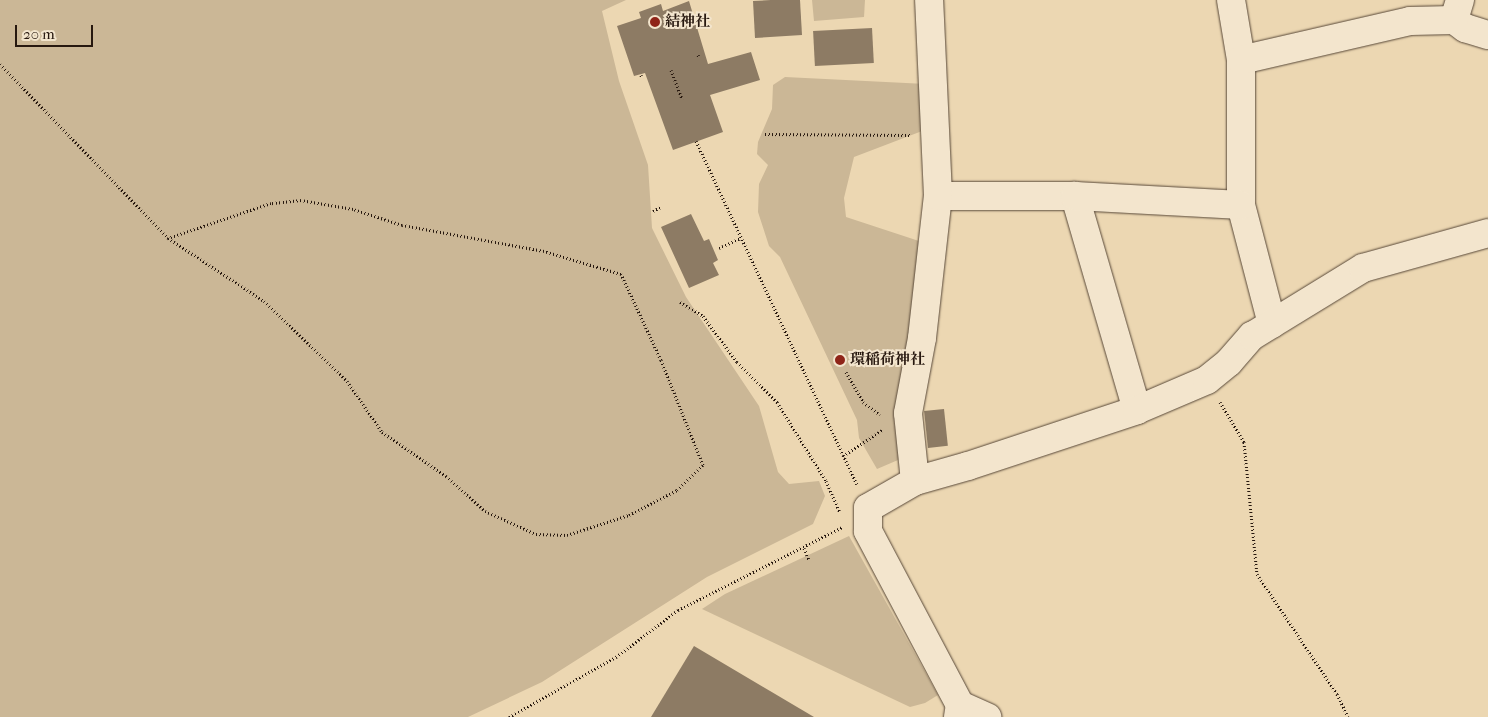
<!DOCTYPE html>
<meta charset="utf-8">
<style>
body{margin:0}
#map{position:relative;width:1488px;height:717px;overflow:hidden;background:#ecd7b2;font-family:"IM FELL French Canon","Noto Serif JP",serif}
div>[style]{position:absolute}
.green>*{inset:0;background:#cbb796}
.building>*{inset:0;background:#8d7b64;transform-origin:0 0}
.path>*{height:3px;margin-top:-1.5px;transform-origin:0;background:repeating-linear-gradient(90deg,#27180f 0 1px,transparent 0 3.5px)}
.roads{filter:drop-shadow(0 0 1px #584838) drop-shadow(0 0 1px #584838)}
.minor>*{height:28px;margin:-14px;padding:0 14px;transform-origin:14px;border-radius:14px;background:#f3e5cd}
.dots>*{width:14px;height:14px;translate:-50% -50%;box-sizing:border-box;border:2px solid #f3e5cd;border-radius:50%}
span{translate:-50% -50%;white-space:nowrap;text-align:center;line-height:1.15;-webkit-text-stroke:4px #f3e5cd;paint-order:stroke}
.poi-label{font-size:15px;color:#27180f;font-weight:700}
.left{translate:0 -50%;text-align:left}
.scale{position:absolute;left:15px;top:25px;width:78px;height:22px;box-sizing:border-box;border:2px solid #27180f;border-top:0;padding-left:6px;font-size:15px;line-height:18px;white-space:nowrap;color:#27180f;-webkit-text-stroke:4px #f3e5cd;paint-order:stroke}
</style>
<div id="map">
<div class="green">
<div style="clip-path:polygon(0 0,626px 0,602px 11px,619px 81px,648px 165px,652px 228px,686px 297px,759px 406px,778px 472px,789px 484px,819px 481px,825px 496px,813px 524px,707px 577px,542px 682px,468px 717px,0 717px)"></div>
<div style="clip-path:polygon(812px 0,865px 0,864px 17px,814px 21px)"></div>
<div style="clip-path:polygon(785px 77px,926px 84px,930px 128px,854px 157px,844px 198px,846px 217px,922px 242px,905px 457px,877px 469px,859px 438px,857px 420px,780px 257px,769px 246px,758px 212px,759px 184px,768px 165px,757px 154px,758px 142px,772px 109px,773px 85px)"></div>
<div style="clip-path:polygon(849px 536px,938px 695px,925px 703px,910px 707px,702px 609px,725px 594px)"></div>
</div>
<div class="building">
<div style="clip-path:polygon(771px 0,800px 0,802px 35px,755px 38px,753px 1px)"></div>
<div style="clip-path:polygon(689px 1px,708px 64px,751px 52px,760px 80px,710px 95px,723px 132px,673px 150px,645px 73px,634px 76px,617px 26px,641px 18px,639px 12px,661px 4px,663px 11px)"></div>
<div style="left:872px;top:28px;width:35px;height:59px;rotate:87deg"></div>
<div style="clip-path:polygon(691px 214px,704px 241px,709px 239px,718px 260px,713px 263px,719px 275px,689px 288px,661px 227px)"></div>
<div style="left:944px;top:409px;width:37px;height:20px;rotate:84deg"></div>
<div style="clip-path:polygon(694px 646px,814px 717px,651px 717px)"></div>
</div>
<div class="path">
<div style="left:698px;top:55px;width:2px;rotate:63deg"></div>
<div style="left:0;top:64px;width:242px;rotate:46deg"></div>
<div style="left:168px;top:238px;width:115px;rotate:33.3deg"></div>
<div style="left:264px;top:301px;width:115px;rotate:43.9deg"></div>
<div style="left:347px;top:381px;width:62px;rotate:55.5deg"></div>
<div style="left:382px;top:432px;width:78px;rotate:34.5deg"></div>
<div style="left:446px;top:476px;width:52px;rotate:41.9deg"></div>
<div style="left:485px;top:511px;width:56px;rotate:24.3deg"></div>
<div style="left:536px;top:534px;width:31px;rotate:2deg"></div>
<div style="left:567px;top:535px;width:65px;rotate:-17.9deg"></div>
<div style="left:629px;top:515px;width:54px;rotate:-27.5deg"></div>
<div style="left:677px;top:490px;width:36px;rotate:-44deg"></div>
<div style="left:703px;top:465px;width:113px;rotate:-111.8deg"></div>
<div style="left:661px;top:360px;width:95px;rotate:-114.9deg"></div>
<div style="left:621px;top:274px;width:80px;rotate:-163.4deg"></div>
<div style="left:544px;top:251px;width:144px;rotate:-169.6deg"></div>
<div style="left:402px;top:225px;width:52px;rotate:-161.9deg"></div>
<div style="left:353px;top:209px;width:53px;rotate:-170.2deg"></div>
<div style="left:301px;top:200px;width:30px;rotate:174deg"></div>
<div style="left:271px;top:203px;width:109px;rotate:161.2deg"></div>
<div style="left:671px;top:70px;width:31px;rotate:69deg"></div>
<div style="left:641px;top:75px;width:3px;rotate:72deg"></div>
<div style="left:765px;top:134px;width:145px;rotate:0.4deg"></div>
<div style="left:696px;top:141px;width:379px;rotate:64.9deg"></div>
<div style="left:653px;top:211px;width:9px;rotate:-27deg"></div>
<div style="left:719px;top:248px;width:23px;rotate:-25deg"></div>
<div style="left:680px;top:302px;width:27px;rotate:31deg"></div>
<div style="left:703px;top:316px;width:57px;rotate:53.5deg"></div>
<div style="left:737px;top:362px;width:57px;rotate:45deg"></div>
<div style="left:777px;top:402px;width:93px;rotate:58.2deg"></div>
<div style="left:826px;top:481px;width:34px;rotate:66deg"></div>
<div style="left:846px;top:372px;width:34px;rotate:60deg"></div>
<div style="left:863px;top:402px;width:21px;rotate:37deg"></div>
<div style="left:1220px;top:402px;width:47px;rotate:59deg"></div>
<div style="left:1244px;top:442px;width:133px;rotate:84.4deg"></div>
<div style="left:1257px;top:574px;width:144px;rotate:56.3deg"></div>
<div style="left:1337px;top:694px;width:25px;rotate:64deg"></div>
<div style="left:843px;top:456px;width:47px;rotate:-33.7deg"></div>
<div style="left:804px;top:548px;width:13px;rotate:67deg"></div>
<div style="left:509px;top:717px;width:123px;rotate:-29.3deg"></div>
<div style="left:616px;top:657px;width:78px;rotate:-37.2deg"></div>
<div style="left:678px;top:610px;width:184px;rotate:-26.8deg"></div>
</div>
<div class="roads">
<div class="minor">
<div style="left:1231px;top:0;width:61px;rotate:80.5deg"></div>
<div style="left:1241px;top:60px;width:145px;rotate:90deg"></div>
<div style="left:1241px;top:205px;width:123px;rotate:75.4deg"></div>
<div style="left:1460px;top:0;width:21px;rotate:107deg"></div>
<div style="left:1454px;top:20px;width:14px;rotate:36deg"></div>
<div style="left:1465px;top:28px;width:24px;rotate:17deg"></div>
<div style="left:1241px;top:60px;width:173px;rotate:-13deg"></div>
<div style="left:1410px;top:21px;width:44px;rotate:-1.3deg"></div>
<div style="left:938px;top:196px;width:137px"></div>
<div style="left:1137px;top:410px;width:223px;rotate:-106.2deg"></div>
<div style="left:1075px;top:196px;width:166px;rotate:3.1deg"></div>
<div style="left:915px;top:481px;width:68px;rotate:-95.9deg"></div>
<div style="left:908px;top:413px;width:76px;rotate:-79.4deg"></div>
<div style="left:922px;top:338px;width:143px;rotate:-83.6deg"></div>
<div style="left:938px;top:196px;width:196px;rotate:-92.6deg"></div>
<div style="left:960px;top:705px;width:30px;rotate:24deg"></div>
<div style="left:958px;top:717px;width:12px;rotate:-81deg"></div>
<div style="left:960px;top:705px;width:197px;rotate:-117.9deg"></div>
<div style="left:868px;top:531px;width:23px;rotate:-90deg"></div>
<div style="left:868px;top:508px;width:54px;rotate:-29.9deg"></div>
<div style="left:915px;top:481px;width:55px;rotate:-15.8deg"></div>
<div style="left:968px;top:466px;width:178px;rotate:-18.3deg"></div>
<div style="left:1137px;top:410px;width:76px;rotate:-23.2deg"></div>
<div style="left:1207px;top:380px;width:28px;rotate:-39deg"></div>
<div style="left:1229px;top:362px;width:35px;rotate:-49deg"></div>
<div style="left:1252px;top:336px;width:130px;rotate:-31.5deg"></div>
<div style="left:1363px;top:268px;width:130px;rotate:-15.6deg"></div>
</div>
</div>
<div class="dots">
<div style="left:655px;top:22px;background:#8f2418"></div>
<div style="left:840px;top:360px;background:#8f2418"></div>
</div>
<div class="poi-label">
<span class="left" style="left:665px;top:22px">結神社</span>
<span class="left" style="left:850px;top:360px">環稲荷神社</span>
</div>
<div class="scale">20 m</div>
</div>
